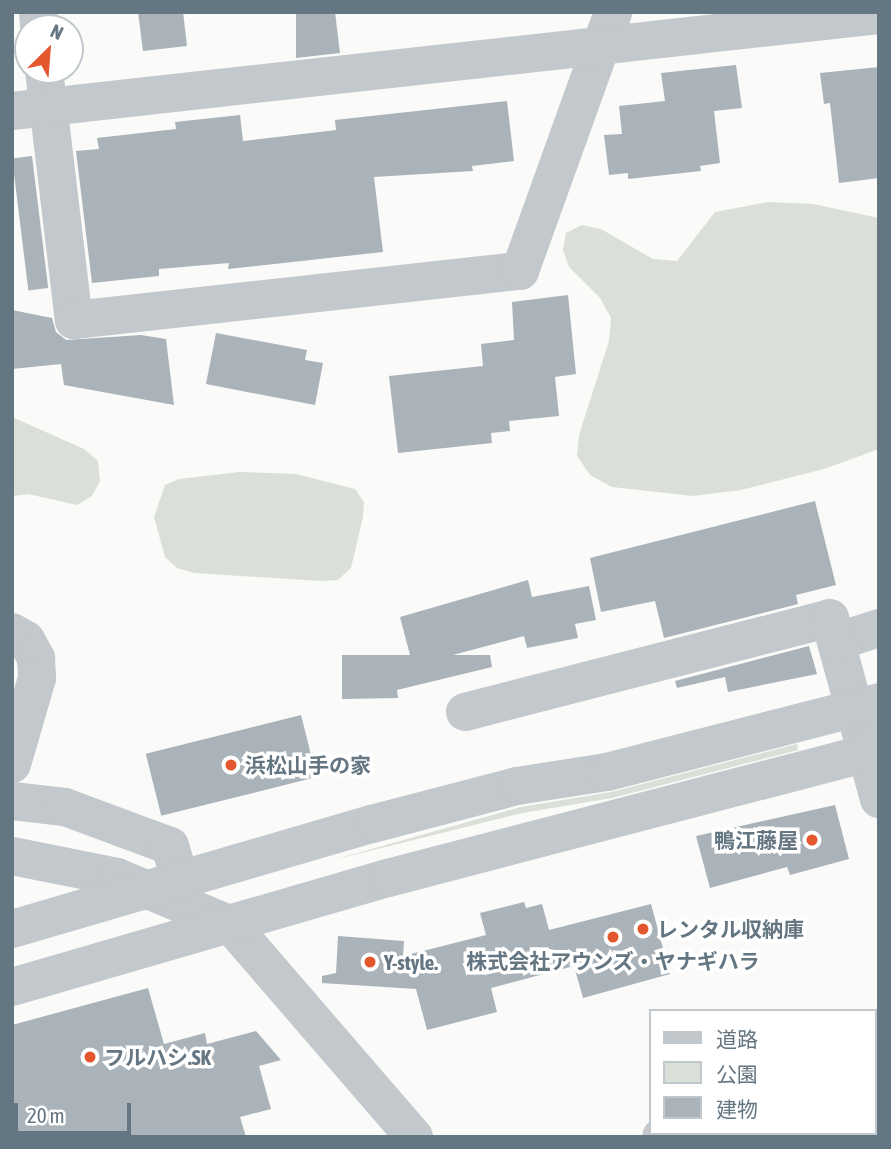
<!DOCTYPE html>
<meta charset="utf-8">
<style>
body{margin:0}
#map{position:relative;width:891px;height:1149px;overflow:hidden;background:#fafaf8;font-family:"Asap Condensed","Noto Sans JP",sans-serif}
div>[style]{position:absolute}
.green>*{inset:0;background:#dadfd7}
.building>*{inset:0;background:#aab3b9;transform-origin:0 0}
.minor>*{height:38px;margin:-19px;padding:0 19px;transform-origin:19px;border-radius:19px;background:#c3c8cc}
.dots>*{width:19px;height:19px;translate:-50% -50%;box-sizing:border-box;border:4px solid #fff;border-radius:50%}
span{translate:-50% -50%;white-space:nowrap;text-align:center;line-height:1.15;-webkit-text-stroke:7px #fff;paint-order:stroke}
.poi-label{font-size:21px;color:#657683;font-weight:700}
.left{translate:0 -50%;text-align:left}
.right{translate:-100% -50%;text-align:right}
.frame{position:absolute;inset:0;border:14px solid #657683;pointer-events:none}
.legend{position:absolute;left:649px;top:1009px;width:228px;height:126px;box-sizing:border-box;background:#fff;border:2px solid #c1c8cd;margin:0;padding:9px 12px;list-style:none;font-size:21px;color:#657683}
.legend li{display:flex;align-items:center;gap:14px;height:35px}
.legend b{width:35px;border:2px solid #c1c8cd}
.north{position:absolute;left:14px;top:14px;width:70px;height:70px;box-sizing:border-box;background:#fff;border:2px solid #c1c8cd;border-radius:50%;rotate:25deg;font-size:19px;font-weight:700;line-height:28px;text-align:center;color:#657683}
.north::after{content:'';display:block;margin:auto;width:24px;height:32px;background:#e4572e;clip-path:polygon(50% 0,100% 100%,50% 72%,0 100%)}
.scale{position:absolute;left:14px;top:1103px;width:117px;height:32px;box-sizing:border-box;border:4px solid #657683;border-top:0;padding-left:9px;font-size:21px;line-height:24px;white-space:nowrap;color:#657683;-webkit-text-stroke:5px #fff;paint-order:stroke}
</style>
<div id="map">
<div class="green">
<div style="clip-path:polygon(768px 202px,813px 204px,879px 218px,879px 449px,824px 469px,741px 490px,693px 496px,612px 487px,590px 475px,577px 456px,579px 435px,609px 341px,611px 318px,600px 298px,569px 267px,563px 250px,566px 233px,582px 225px,601px 229px,653px 259px,677px 261px,715px 212px)"></div>
<div style="clip-path:polygon(12px 417px,84px 449px,98px 461px,100px 481px,92px 496px,77px 505px,28px 494px,12px 496px)"></div>
<div style="clip-path:polygon(239px 472px,296px 474px,355px 489px,364px 502px,363px 517px,351px 568px,338px 580px,321px 581px,194px 573px,177px 568px,165px 557px,154px 517px,165px 485px,179px 479px)"></div>
<div style="clip-path:polygon(797px 744px,798px 750px,612px 798px,522px 813px,333px 860px,521px 807px,611px 792px)"></div>
</div>
<div class="building">
<div style="clip-path:polygon(138px 12px,183px 12px,187px 46px,143px 51px)"></div>
<div style="clip-path:polygon(296px 12px,335px 12px,340px 53px,296px 58px)"></div>
<div style="clip-path:polygon(736px 65px,742px 108px,714px 111px,720px 163px,700px 166px,701px 171px,628px 179px,628px 173px,609px 175px,604px 135px,622px 134px,619px 106px,665px 101px,661px 73px)"></div>
<div style="clip-path:polygon(879px 67px,879px 178px,839px 183px,830px 103px,824px 104px,820px 73px)"></div>
<div style="clip-path:polygon(507px 101px,514px 161px,472px 166px,473px 171px,374px 177px,383px 252px,228px 269px,229px 263px,159px 269px,159px 276px,92px 283px,76px 151px,99px 149px,97px 138px,176px 129px,175px 122px,240px 115px,243px 141px,336px 130px,335px 120px)"></div>
<div style="left:32px;top:156px;width:133px;height:20px;rotate:83deg"></div>
<div style="clip-path:polygon(568px 295px,576px 374px,555px 377px,559px 416px,509px 421px,510px 431px,491px 433px,492px 443px,398px 453px,389px 376px,483px 366px,481px 344px,514px 340px,512px 302px)"></div>
<div style="clip-path:polygon(12px 310px,52px 318px,56px 332px,66px 340px,141px 335px,166px 339px,174px 405px,64px 385px,61px 364px,12px 369px)"></div>
<div style="clip-path:polygon(216px 333px,307px 350px,305px 360px,323px 363px,315px 405px,206px 384px)"></div>
<div style="clip-path:polygon(815px 501px,836px 585px,796px 595px,798px 604px,664px 638px,655px 601px,601px 612px,590px 558px)"></div>
<div style="clip-path:polygon(528px 580px,532px 597px,589px 586px,596px 620px,575px 624px,578px 638px,527px 648px,524px 636px,453px 655px,490px 655px,492px 667px,397px 690px,398px 698px,342px 699px,342px 655px,410px 655px,400px 617px)"></div>
<div style="clip-path:polygon(809px 646px,817px 674px,728px 692px,725px 677px,677px 688px,675px 681px)"></div>
<div style="left:301px;top:715px;width:64px;height:160px;rotate:76deg"></div>
<div style="clip-path:polygon(835px 805px,849px 859px,790px 875px,787px 867px,710px 888px,696px 836px)"></div>
<div style="clip-path:polygon(524px 902px,526px 908px,542px 904px,549px 930px,651px 904px,670px 974px,583px 998px,574px 966px,491px 988px,497px 1012px,427px 1030px,416px 989px,322px 983px,322px 976px,336px 973px,338px 936px,404px 941px,403px 956px,486px 935px,480px 913px)"></div>
<div style="clip-path:polygon(148px 988px,164px 1044px,205px 1033px,207px 1044px,256px 1031px,281px 1060px,259px 1066px,271px 1109px,240px 1117px,246px 1137px,12px 1137px,12px 1025px)"></div>
</div>
<div class="minor">
<div style="left:38px;top:12px;width:16px;rotate:86deg"></div>
<div style="left:44px;top:70px;width:252px;rotate:83.2deg"></div>
<div style="left:74px;top:320px;width:449px;rotate:-6.3deg"></div>
<div style="left:520px;top:271px;width:275px;rotate:-70.2deg"></div>
<div style="left:12px;top:111px;width:872px;rotate:-6.32deg"></div>
<div style="left:879px;top:628px;width:45px;rotate:162deg"></div>
<div style="left:836px;top:642px;width:163px;rotate:74.7deg"></div>
<div style="left:12px;top:632px;width:16px;rotate:30deg"></div>
<div style="left:26px;top:640px;width:21px;rotate:61deg"></div>
<div style="left:36px;top:658px;width:20px;rotate:87deg"></div>
<div style="left:37px;top:678px;width:90px;rotate:106.2deg"></div>
<div style="left:465px;top:712px;width:377px;rotate:-14.4deg"></div>
<div style="left:830px;top:618px;width:25px;rotate:76deg"></div>
<div style="left:12px;top:801px;width:53px;rotate:6.5deg"></div>
<div style="left:65px;top:807px;width:112px;rotate:20.4deg"></div>
<div style="left:170px;top:846px;width:37px;rotate:73deg"></div>
<div style="left:12px;top:856px;width:107px;rotate:11.3deg"></div>
<div style="left:117px;top:877px;width:124px;rotate:22.8deg"></div>
<div style="left:231px;top:925px;width:280px;rotate:49.2deg"></div>
<div style="left:12px;top:929px;width:375px;rotate:-16.3deg"></div>
<div style="left:372px;top:824px;width:150px;rotate:-14.7deg"></div>
<div style="left:517px;top:786px;width:91px;rotate:-8.8deg"></div>
<div style="left:607px;top:772px;width:281px;rotate:-14.4deg"></div>
<div style="left:12px;top:987px;width:391px;rotate:-16.2deg"></div>
<div style="left:388px;top:878px;width:507px;rotate:-14.61deg"></div>
<div style="left:875px;top:1079px;width:4px;rotate:-14deg"></div>
<div style="left:661px;top:1137px;width:14px;rotate:-17deg"></div>
<div style="left:865px;top:1137px;width:15px;rotate:-16deg"></div>
</div>
<div class="dots">
<div style="left:231px;top:765px;background:#e4572e"></div>
<div style="left:812px;top:840px;background:#e4572e"></div>
<div style="left:643px;top:929px;background:#e4572e"></div>
<div style="left:613px;top:937px;background:#e4572e"></div>
<div style="left:370px;top:962px;background:#e4572e"></div>
<div style="left:90px;top:1057px;background:#e4572e"></div>
</div>
<div class="poi-label">
<span class="left" style="left:245px;top:765px">浜松山手の家</span>
<span class="right" style="left:798px;top:840px">鴨江藤屋</span>
<span class="left" style="left:657px;top:929px">レンタル収納庫</span>
<span style="left:613px;top:961px">株式会社アウンズ・ヤナギハラ</span>
<span class="left" style="left:384px;top:962px">Y-style.</span>
<span class="left" style="left:104px;top:1057px">フルハシ.SK</span>
</div>
<div class="frame"></div>
<ul class="legend">
<li><b style="height:9px;background:#c3c8cc"></b>道路</li>
<li><b style="height:19px;background:#dadfd7"></b>公園</li>
<li><b style="height:19px;background:#aab3b9"></b>建物</li>
</ul>
<div class="north">N</div>
<div class="scale">20 m</div>
</div>
